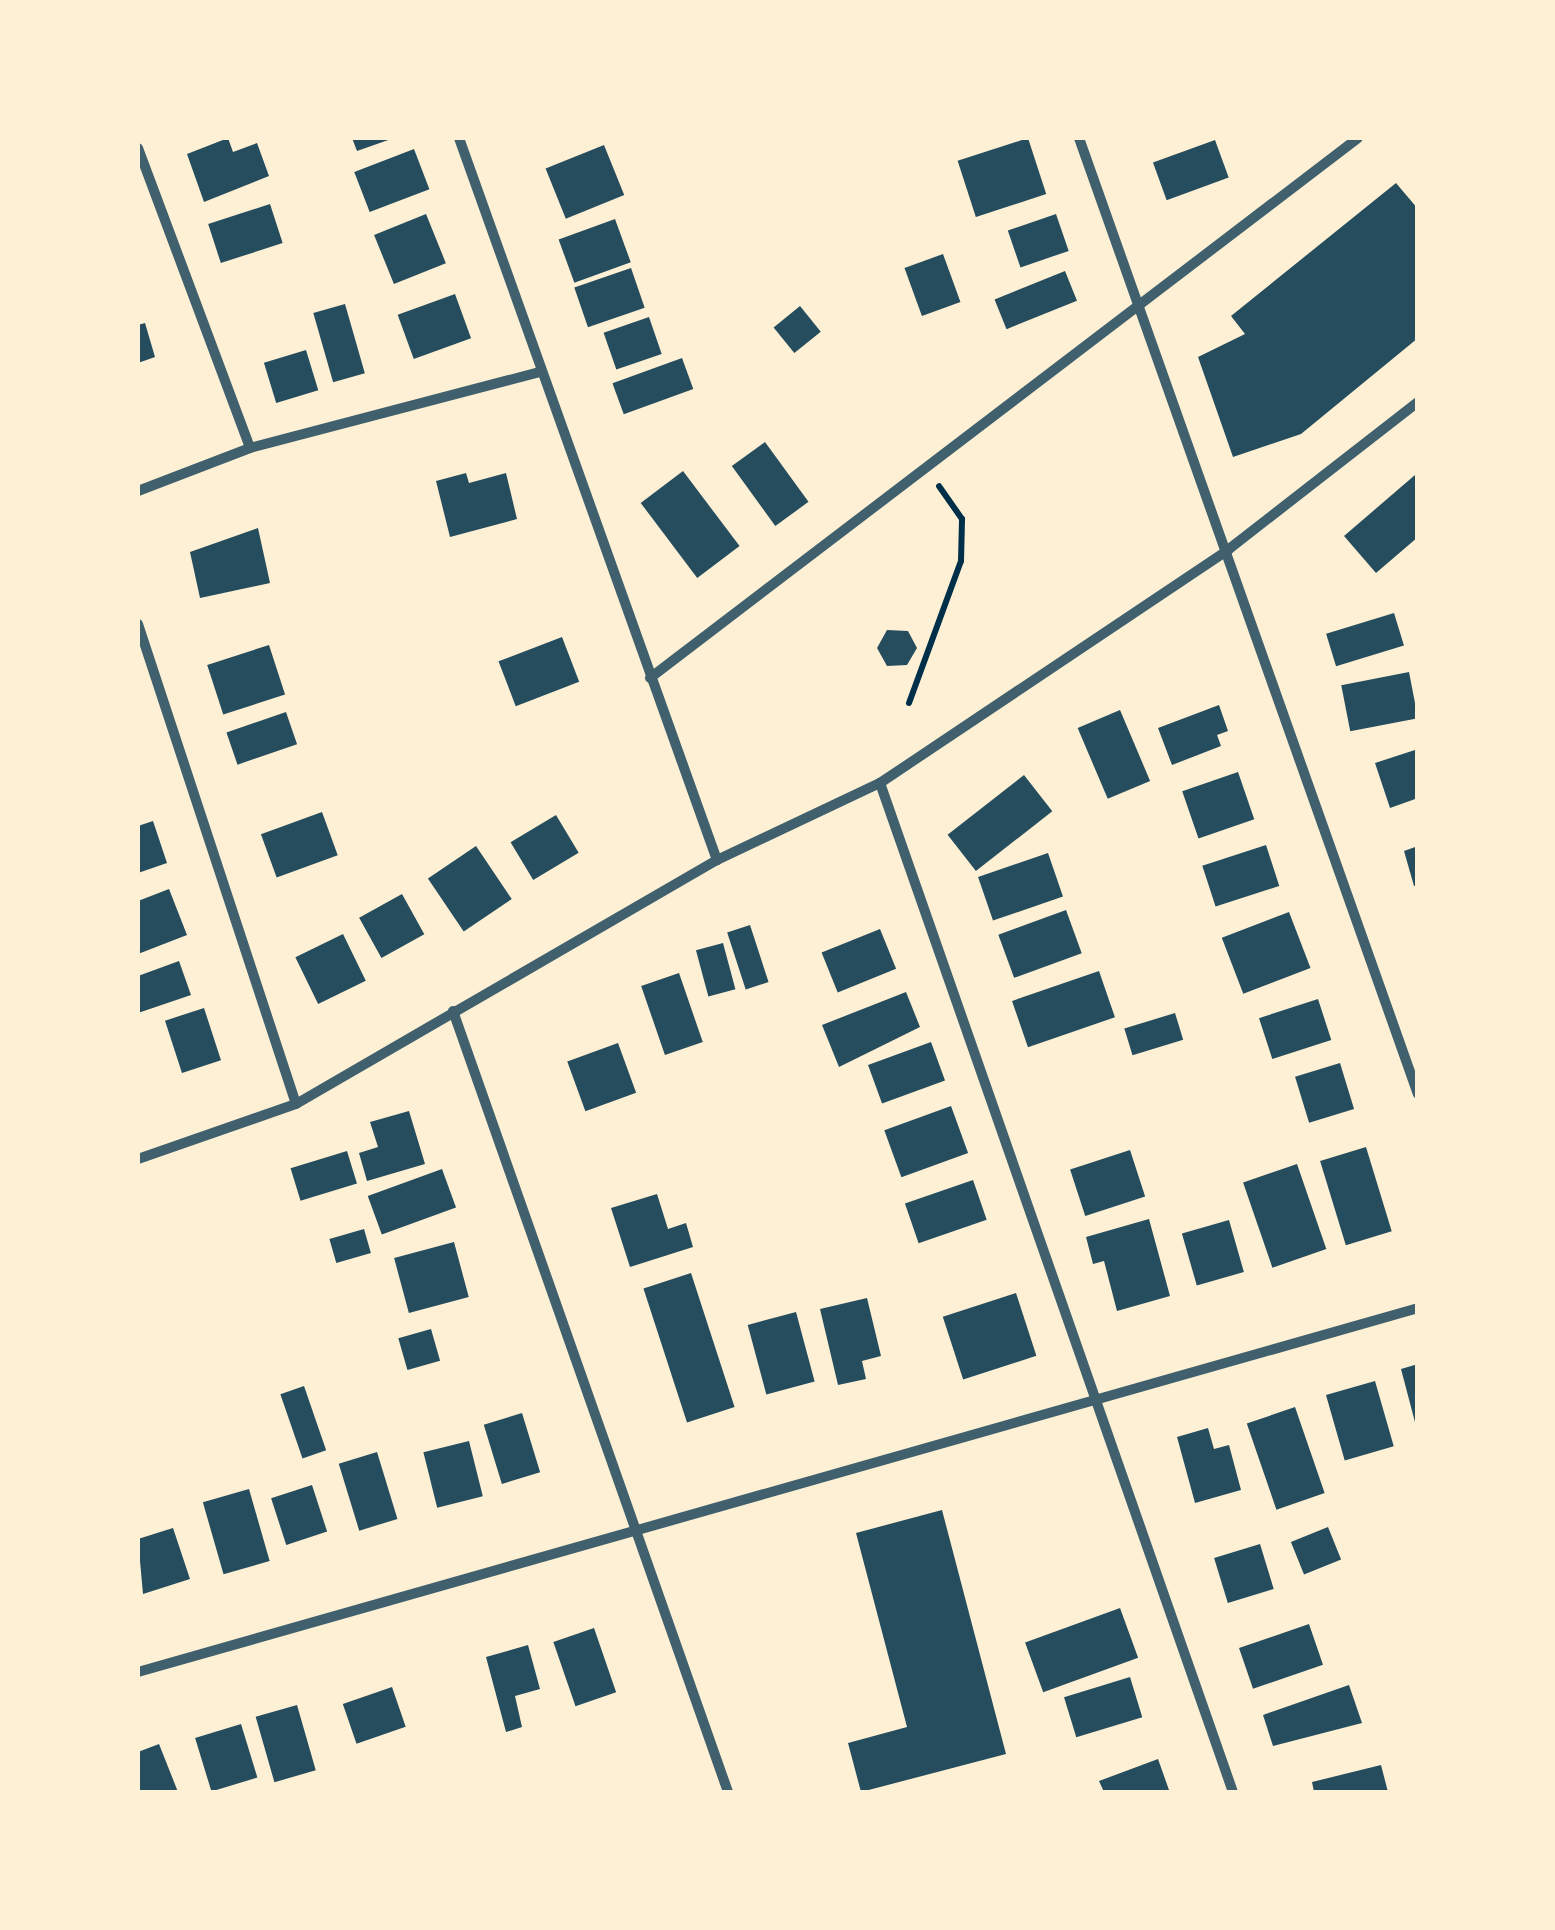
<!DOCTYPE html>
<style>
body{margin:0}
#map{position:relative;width:1555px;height:1930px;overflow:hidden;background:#fdf0d5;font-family:Quicksand,sans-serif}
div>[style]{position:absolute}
.building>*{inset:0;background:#264d5e;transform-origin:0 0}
.path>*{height:6px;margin:-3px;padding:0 3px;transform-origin:3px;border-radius:3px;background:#003049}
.minor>*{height:10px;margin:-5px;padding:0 5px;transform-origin:5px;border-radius:5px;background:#3f606c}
span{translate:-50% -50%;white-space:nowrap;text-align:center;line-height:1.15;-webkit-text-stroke:8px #fdf0d5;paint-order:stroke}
.frame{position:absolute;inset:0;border:140px solid #fdf0d5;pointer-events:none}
</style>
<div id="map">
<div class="building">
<div style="clip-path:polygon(228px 138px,233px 152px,257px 143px,269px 176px,204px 202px,187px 154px)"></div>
<div style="clip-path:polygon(352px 138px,394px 138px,357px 151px)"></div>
<div style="left:1028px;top:138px;width:59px;height:74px;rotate:72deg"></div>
<div style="left:1215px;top:140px;width:40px;height:66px;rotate:70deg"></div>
<div style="left:604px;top:145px;width:54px;height:63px;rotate:68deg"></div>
<div style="left:414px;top:149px;width:43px;height:64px;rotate:69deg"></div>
<div style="clip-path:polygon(1396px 183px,1418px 209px,1418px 338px,1301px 434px,1233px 457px,1198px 357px,1245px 334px,1231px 316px)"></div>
<div style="left:270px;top:204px;width:41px;height:65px;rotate:72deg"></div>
<div style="left:426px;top:214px;width:53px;height:56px;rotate:68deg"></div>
<div style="left:1056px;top:214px;width:39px;height:51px;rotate:71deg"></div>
<div style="left:615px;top:219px;width:46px;height:60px;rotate:70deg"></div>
<div style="left:943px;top:254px;width:51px;height:41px;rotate:70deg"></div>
<div style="left:631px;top:268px;width:42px;height:60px;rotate:71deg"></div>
<div style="left:1065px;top:271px;width:32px;height:76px;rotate:68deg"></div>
<div style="left:455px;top:294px;width:47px;height:61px;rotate:70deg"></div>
<div style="left:345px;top:304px;width:72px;height:33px;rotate:74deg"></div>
<div style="left:800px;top:306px;width:33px;height:34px;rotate:51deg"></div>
<div style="left:649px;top:317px;width:39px;height:48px;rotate:71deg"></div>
<div style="clip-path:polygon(145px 323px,155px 357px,138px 363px,138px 325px)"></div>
<div style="left:306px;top:350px;width:42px;height:44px;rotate:73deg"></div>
<div style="left:682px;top:358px;width:33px;height:74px;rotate:70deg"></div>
<div style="left:765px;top:442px;width:74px;height:41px;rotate:54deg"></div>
<div style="left:683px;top:471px;width:94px;height:53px;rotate:53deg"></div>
<div style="clip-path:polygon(466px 473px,469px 483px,506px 473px,517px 519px,450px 537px,436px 481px)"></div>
<div style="clip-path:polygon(1415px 475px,1418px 537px,1376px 573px,1344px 536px)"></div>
<div style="clip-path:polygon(258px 528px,270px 583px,200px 598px,190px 552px)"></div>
<div style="left:1394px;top:613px;width:34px;height:71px;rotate:73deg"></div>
<div style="clip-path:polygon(887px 630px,908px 631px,917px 648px,907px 665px,887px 666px,877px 648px)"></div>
<div style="left:562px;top:637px;width:48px;height:68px;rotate:69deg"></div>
<div style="left:269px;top:645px;width:52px;height:65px;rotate:72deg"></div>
<div style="left:1409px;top:672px;width:47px;height:69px;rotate:79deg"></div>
<div style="clip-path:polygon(1219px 705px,1228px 731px,1217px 735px,1221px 746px,1172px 765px,1158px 728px)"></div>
<div style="left:1120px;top:710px;width:77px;height:46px;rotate:67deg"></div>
<div style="left:286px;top:712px;width:34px;height:63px;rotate:71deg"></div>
<div style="clip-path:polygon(1418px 749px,1418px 798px,1390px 808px,1375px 763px)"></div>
<div style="left:1238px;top:772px;width:50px;height:59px;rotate:71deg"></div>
<div style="left:1024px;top:775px;width:46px;height:97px;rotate:52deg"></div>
<div style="left:322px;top:812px;width:46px;height:65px;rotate:70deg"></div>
<div style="left:556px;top:815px;width:44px;height:53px;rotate:59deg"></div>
<div style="clip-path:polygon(153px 821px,167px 863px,138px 873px,138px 826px)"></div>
<div style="left:1266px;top:845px;width:43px;height:67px;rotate:72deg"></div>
<div style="left:476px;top:846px;width:64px;height:58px;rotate:56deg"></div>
<div style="clip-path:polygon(1418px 846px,1418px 885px,1414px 886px,1404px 851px)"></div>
<div style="left:1048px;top:853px;width:46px;height:74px;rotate:71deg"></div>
<div style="clip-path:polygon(169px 889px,187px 935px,138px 954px,138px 901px)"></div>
<div style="left:402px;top:894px;width:46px;height:49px;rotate:61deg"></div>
<div style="left:1066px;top:910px;width:46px;height:72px;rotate:70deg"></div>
<div style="left:1289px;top:912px;width:60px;height:72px;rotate:69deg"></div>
<div style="left:750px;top:925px;width:60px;height:24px;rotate:72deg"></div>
<div style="left:880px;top:929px;width:43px;height:63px;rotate:68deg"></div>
<div style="left:343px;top:934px;width:52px;height:53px;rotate:64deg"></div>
<div style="left:723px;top:943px;width:48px;height:28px;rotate:75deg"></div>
<div style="clip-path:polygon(179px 961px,191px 995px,138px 1013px,138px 976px)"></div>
<div style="left:1099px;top:971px;width:49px;height:92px;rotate:71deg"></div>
<div style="left:679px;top:973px;width:73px;height:40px;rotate:71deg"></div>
<div style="clip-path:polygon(906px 992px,920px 1027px,839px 1067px,822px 1025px)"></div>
<div style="left:1318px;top:999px;width:43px;height:62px;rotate:72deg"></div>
<div style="left:204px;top:1008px;width:55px;height:41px;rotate:72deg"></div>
<div style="left:1175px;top:1013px;width:28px;height:53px;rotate:73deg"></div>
<div style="left:931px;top:1042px;width:41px;height:67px;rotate:70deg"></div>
<div style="left:618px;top:1043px;width:53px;height:54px;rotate:70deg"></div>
<div style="left:1340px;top:1063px;width:48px;height:47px;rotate:73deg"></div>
<div style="left:951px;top:1106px;width:50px;height:71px;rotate:70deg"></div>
<div style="clip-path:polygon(409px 1111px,425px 1164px,367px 1181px,359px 1153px,378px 1147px,370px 1122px)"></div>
<div style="left:1366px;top:1147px;width:88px;height:48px;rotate:73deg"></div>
<div style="left:1130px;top:1150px;width:49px;height:63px;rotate:72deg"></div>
<div style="left:347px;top:1151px;width:34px;height:59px;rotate:73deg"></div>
<div style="left:1297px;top:1164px;width:90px;height:57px;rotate:71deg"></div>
<div style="left:442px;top:1169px;width:41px;height:79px;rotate:70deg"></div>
<div style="left:973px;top:1180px;width:42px;height:72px;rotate:71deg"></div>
<div style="clip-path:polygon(657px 1194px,668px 1229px,686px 1223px,693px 1247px,630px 1267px,611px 1208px)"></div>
<div style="clip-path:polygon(1149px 1219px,1170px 1296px,1117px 1311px,1104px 1261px,1093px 1264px,1086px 1237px)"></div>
<div style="left:1229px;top:1220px;width:54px;height:49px;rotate:74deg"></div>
<div style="left:364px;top:1229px;width:25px;height:36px;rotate:74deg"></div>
<div style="left:454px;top:1242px;width:57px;height:62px;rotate:75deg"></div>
<div style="left:691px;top:1273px;width:141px;height:50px;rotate:72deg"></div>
<div style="left:1016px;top:1293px;width:66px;height:77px;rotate:72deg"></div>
<div style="clip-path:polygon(867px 1298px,881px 1356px,862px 1361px,866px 1379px,838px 1385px,820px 1309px)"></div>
<div style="left:796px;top:1312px;width:72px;height:50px;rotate:75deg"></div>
<div style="left:431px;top:1329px;width:33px;height:34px;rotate:74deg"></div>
<div style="clip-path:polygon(1418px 1364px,1418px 1426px,1416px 1426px,1401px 1369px)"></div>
<div style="left:1375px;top:1381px;width:68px;height:51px;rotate:74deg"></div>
<div style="left:304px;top:1386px;width:68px;height:25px;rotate:71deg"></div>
<div style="left:1295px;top:1407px;width:91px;height:51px;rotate:71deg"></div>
<div style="left:522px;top:1413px;width:62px;height:40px;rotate:73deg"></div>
<div style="clip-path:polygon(1208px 1428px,1214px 1449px,1229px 1445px,1241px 1490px,1195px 1503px,1177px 1437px)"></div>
<div style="left:469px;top:1441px;width:57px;height:47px;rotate:76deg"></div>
<div style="left:377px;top:1452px;width:70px;height:40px;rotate:73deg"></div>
<div style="left:312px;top:1485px;width:49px;height:43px;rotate:72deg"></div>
<div style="left:249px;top:1489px;width:75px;height:48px;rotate:74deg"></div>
<div style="clip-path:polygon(942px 1510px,1006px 1754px,861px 1792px,848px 1743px,907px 1727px,856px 1533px)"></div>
<div style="left:1328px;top:1527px;width:35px;height:40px;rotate:68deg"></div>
<div style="clip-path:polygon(173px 1528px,190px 1579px,143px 1594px,138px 1539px)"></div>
<div style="left:1260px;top:1544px;width:47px;height:48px;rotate:73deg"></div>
<div style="left:1120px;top:1608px;width:53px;height:101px;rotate:70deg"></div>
<div style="left:1309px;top:1624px;width:43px;height:74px;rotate:71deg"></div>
<div style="left:594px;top:1628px;width:68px;height:43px;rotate:71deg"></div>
<div style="clip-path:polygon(528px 1645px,540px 1689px,515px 1696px,522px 1727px,506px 1732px,486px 1657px)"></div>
<div style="left:1130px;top:1677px;width:42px;height:69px;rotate:73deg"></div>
<div style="clip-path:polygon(1349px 1685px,1362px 1723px,1273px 1746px,1263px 1715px)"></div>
<div style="left:392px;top:1687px;width:42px;height:52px;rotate:71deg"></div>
<div style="left:297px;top:1705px;width:68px;height:43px;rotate:74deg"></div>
<div style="left:241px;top:1724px;width:56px;height:48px;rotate:73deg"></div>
<div style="clip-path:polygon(159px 1744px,178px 1792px,138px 1792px,138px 1752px)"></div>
<div style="clip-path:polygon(1158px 1759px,1169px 1790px,1104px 1792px,1099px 1781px)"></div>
<div style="clip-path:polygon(1381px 1765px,1388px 1792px,1314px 1792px,1312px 1782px)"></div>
</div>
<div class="path">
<div style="left:909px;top:703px;width:151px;rotate:-69.9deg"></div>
<div style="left:961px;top:561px;width:42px;rotate:-88.6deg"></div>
<div style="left:962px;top:519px;width:40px;rotate:-124.9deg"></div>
</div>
<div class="minor">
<div style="left:459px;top:138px;width:767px;rotate:70.34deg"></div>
<div style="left:1079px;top:138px;width:1014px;rotate:70.48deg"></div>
<div style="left:138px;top:148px;width:320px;rotate:69.5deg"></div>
<div style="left:138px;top:491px;width:120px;rotate:-21deg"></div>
<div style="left:250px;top:448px;width:300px;rotate:-14.7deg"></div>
<div style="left:138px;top:624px;width:505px;rotate:71.78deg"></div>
<div style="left:650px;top:678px;width:890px;rotate:-37.33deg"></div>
<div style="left:880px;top:783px;width:1069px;rotate:70.72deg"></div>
<div style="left:453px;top:1011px;width:828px;rotate:70.6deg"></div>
<div style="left:138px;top:1159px;width:167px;rotate:-19.2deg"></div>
<div style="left:296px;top:1104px;width:487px;rotate:-30.1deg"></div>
<div style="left:717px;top:860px;width:180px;rotate:-25.3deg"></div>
<div style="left:880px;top:783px;width:420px;rotate:-33.8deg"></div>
<div style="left:1229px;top:549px;width:239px;rotate:-37.9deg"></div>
<div style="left:138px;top:1672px;width:1331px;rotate:-15.87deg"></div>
</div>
<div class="frame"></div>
</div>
